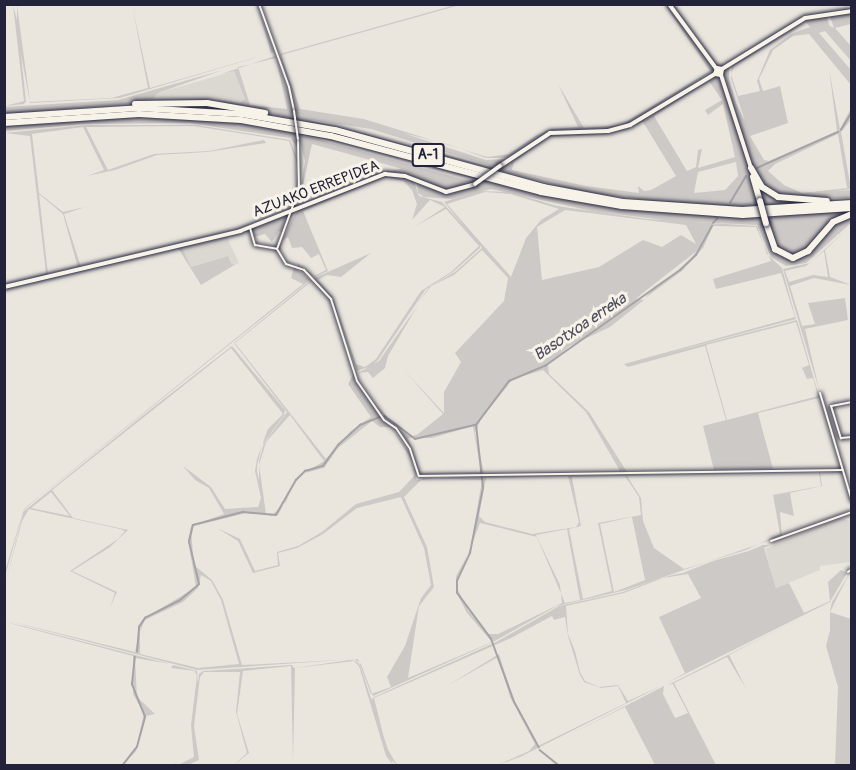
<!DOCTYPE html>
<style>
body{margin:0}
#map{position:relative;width:856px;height:770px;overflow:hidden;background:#eae6de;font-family:Pangolin,sans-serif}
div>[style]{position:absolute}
.built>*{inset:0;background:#dbd8d2}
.green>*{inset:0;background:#cdc9c6}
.stream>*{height:1.5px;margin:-0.75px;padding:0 0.75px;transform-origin:0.75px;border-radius:0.75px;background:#a6a3a6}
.roads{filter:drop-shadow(0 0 2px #22223b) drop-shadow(0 0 2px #22223b)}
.minor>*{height:2px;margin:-1px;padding:0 1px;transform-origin:1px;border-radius:1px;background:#f7f3e8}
.tertiary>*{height:4px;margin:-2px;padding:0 2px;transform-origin:2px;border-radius:2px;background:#f7f3e8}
.secondary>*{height:4px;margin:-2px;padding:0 2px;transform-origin:2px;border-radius:2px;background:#f7f3e8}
.motorway>*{height:6px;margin:-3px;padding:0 3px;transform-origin:3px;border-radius:3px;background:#f7f3e8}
.bridges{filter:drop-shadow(0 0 2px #22223b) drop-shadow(0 0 2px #22223b)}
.minor-bridge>*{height:2px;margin:-1px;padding:0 1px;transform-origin:1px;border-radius:1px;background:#f7f3e8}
.tertiary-bridge>*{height:4px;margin:-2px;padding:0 2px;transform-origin:2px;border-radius:2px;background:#f7f3e8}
.motorway-bridge>*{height:6px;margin:-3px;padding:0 3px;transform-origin:3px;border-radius:3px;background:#f7f3e8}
span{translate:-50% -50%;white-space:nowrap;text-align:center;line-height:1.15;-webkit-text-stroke:6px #f7f3e8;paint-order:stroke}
.shield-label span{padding:2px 4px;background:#f7f3e8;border:2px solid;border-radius:4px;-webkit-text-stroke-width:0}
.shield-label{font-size:14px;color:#22223b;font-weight:700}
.street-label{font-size:15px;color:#22223b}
.water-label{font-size:16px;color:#504f60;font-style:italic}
.frame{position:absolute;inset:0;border:6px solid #22223b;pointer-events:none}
</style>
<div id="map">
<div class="built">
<div style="clip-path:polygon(234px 71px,245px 99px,243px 103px,219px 99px,220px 103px,150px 102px,158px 93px)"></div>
<div style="clip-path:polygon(226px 235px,239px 263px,232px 266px,228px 256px,191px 267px,181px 248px)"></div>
<div style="clip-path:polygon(840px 518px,851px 521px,850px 562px,820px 566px,820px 570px,776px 588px,765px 549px)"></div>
</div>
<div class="green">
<div style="clip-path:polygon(13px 5px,17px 20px,17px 5px,30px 102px,111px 98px,148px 88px,132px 5px,150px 88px,271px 53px,257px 5px,274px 52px,120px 98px,30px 103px,21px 54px,26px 102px,24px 104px,5px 106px,24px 101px)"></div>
<div style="clip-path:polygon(evenodd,455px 5px,460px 5px,281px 55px,300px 109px,364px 119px,487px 157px,509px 154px,535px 136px,551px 129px,578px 127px,558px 84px,584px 128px,621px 125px,710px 71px,665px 5px,702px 49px,713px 70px,631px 123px,604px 130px,551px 131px,506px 158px,486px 158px,447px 144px,403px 133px,486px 160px,504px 159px,494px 167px,371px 129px,306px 119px,499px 169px,543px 137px,558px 133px,608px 132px,630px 127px,715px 77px,722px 82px,729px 100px,758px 202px,762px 201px,755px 180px,779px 199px,822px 203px,709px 207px,586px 193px,354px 132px,223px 104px,218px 99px,240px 103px,245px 99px,234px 71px,221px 74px,275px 56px,295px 111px,280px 54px,455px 5px,276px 58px,287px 109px,250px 105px,238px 67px,276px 58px,455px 5px,709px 81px,722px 100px,705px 110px,708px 115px,723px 104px,735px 157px,698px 168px,702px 149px,698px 150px,696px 167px,687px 171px,654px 116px,709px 81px,455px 5px,643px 122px,676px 176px,651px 190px,644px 191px,638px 186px,639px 193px,586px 186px,512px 170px,514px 162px,548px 137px,605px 134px,643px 122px,455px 5px,736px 162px,738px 176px,725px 190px,694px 193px,698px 172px,736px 162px)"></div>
<div style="clip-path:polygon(evenodd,835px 13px,851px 13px,851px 24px,835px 28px,851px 46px,851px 61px,825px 31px,819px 33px,851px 70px,851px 85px,809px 34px,793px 36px,773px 50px,759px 79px,763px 91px,780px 86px,788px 123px,750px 136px,764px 160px,769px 161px,837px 131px,829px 69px,840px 129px,851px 108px,850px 121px,841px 132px,851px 189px,835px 191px,851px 190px,851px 198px,789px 199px,767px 190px,754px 172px,724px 73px,729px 67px,729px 78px,736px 103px,745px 121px,731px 78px,732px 65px,814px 17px,827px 16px,829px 25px,834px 28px,830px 16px,835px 13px,806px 22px,810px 27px,791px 34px,770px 50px,757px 81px,760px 91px,738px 96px,731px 74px,734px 66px,806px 22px,835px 13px,838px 134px,847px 188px,802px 193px,784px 185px,768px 171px,775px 164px,838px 134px)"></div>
<div style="clip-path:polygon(223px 70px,158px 93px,150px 102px,5px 114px,4px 107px,118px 100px)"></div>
<div style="clip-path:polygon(evenodd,142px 116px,241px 122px,311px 133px,523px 190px,618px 208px,731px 217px,851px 210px,832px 222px,808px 250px,796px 257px,777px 250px,768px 222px,764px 221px,774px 251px,788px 259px,807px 255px,838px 221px,851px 216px,851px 223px,806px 263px,786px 266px,771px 257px,757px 225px,671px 221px,592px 211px,491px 189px,452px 199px,424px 197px,418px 193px,417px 184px,450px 194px,477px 184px,440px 190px,398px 172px,376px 175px,298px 206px,305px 161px,299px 138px,297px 147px,290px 138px,189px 123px,84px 124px,5px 131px,4px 126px,34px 122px,142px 116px,250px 126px,345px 143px,485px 182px,462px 179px,313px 138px,250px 126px,142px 116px,312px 144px,399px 168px,401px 169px,376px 173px,299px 204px,312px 144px)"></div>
<div style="clip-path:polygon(evenodd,88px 125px,196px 125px,290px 140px,300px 167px,293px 209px,242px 229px,5px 287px,46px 273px,30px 136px,5px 133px,88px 125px,83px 127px,104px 170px,87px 176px,115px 170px,157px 155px,207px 152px,266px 143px,264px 140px,209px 151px,154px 154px,108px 170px,86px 127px,194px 126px,289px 141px,299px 168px,292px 208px,246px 228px,81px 267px,64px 214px,85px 207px,63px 212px,39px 193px,32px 134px,83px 127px,88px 125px,39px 194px,63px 214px,78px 268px,48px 274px,39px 194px)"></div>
<div style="clip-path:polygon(385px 176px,405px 178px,414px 182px,419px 196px,442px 202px,475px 238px,480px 244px,480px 248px,453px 272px,426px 289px,378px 360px,372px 366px,357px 371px,332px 299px,314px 278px,371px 253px,341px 277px,327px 275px,318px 280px,333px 297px,356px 364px,365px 367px,376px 359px,421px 291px,451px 272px,479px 246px,446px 209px,414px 227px,445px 207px,430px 200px,412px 220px,417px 204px,412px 190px,403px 181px,385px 177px,303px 211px,328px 271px,315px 277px,298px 267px,297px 263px,314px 276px,326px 270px,319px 254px,311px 258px,302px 247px,292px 248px,288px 237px,282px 241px,281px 250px,277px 250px,297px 211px)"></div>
<div style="clip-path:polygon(evenodd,479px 191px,509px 192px,557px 206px,647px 219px,757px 226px,767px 254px,782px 268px,796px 319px,661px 355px,797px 320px,840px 469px,421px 475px,404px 439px,370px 399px,400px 430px,412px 436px,418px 434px,443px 414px,402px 368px,444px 413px,444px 392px,461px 362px,455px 353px,504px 301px,508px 278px,482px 250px,454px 275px,431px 286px,418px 303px,429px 287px,455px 272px,482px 248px,444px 202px,479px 191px,485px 192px,511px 194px,559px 209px,541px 220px,526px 238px,511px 277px,447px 204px,485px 192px,479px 191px,565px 210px,686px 225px,696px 244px,681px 235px,662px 247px,643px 240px,599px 267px,542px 280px,537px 227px,565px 210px,479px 191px,713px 226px,756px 227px,771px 261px,713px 279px,716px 289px,781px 273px,795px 317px,624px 364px,628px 367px,705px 346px,726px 420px,703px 426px,714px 470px,627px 472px,589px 412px,549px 374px,548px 365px,570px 346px,610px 327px,644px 300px,636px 299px,644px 292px,698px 250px,681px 269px,654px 287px,645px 298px,682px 271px,703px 248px,713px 226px,479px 191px,796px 322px,809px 365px,802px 368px,807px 379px,813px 378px,818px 396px,727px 420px,706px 345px,796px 322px,479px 191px,543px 370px,586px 412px,620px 471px,484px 473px,475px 432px,481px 419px,513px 379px,543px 370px,479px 191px,819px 398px,840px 468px,773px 469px,758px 413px,819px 398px,479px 191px,473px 426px,481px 472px,421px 473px,408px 438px,432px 438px,473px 426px)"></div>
<div style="clip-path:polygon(291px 213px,284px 233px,279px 231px,272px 242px,265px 234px,254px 237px,251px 228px)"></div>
<div style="clip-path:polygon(evenodd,851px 225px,825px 250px,830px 277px,851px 285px,814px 278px,790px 286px,802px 326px,815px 324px,808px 303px,845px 298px,848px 320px,805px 329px,820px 393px,783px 269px,810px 263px,851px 225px,824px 251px,828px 277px,813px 275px,789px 282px,785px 271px,806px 266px,824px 251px)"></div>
<div style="clip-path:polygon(219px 237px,182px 248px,191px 267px,228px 256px,232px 265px,236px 264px,201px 285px,178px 248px,5px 290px)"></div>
<div style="clip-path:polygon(evenodd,294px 267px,310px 280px,38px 498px,25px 509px,23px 512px,146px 413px,232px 346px,285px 410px,284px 415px,262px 445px,257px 466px,257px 472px,259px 480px,259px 461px,264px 443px,287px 412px,234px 343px,311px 280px,330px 300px,358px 385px,413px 457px,416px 480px,475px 476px,840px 471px,843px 473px,820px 472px,822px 486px,790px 493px,794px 516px,780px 512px,782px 536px,626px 590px,557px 606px,493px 642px,373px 696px,361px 664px,355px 659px,197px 670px,5px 620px,135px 652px,142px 620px,196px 587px,188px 540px,191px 526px,224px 514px,209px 488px,195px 480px,183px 466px,211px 487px,225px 509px,258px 507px,261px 498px,255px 471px,257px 459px,268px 429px,283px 414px,231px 348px,52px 490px,73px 518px,128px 530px,110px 547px,72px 571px,117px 592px,110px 607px,115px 593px,70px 571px,118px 539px,125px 531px,120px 529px,29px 509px,22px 521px,5px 585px,23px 513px,5px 576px,5px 571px,24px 509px,303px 284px,291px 278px,294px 267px,312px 281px,330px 301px,352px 367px,353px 375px,348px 384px,371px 417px,351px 431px,326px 459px,235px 343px,312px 281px,294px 267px,290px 415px,324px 461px,296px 478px,286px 502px,271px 516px,266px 514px,259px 465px,266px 442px,290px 415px,294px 267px,372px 421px,380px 427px,391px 427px,414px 464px,416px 474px,399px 492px,356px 504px,322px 532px,298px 546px,277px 552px,278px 565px,255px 571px,240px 539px,217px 528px,238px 541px,253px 573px,280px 566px,278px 553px,297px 548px,323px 534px,357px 508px,401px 497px,424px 548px,431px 585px,421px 598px,405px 646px,387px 677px,391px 687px,371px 694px,358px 659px,242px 665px,223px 600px,212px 580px,194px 565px,191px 531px,194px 526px,246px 513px,278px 515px,295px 482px,305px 473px,324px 468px,338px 448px,372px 421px,294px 267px,819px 472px,821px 486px,773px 495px,780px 534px,746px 550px,684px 569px,654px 548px,643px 521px,641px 498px,627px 476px,819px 472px,294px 267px,568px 476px,579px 522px,576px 527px,532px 534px,485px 522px,479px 516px,486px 478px,568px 476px,294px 267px,625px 476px,639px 497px,641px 515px,598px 523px,612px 591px,583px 599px,569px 529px,581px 526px,572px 477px,625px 476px,294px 267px,423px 478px,482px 480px,470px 551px,456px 576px,456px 592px,467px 613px,492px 642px,408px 678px,419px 606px,434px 587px,427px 547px,404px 497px,423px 478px,294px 267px,51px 492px,69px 515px,70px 516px,31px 508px,51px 492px,294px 267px,632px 517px,645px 580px,614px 592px,600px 524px,632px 517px,294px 267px,480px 523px,537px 537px,560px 585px,562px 603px,498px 634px,488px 634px,468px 610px,458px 590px,458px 580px,480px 523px,294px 267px,567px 529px,580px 600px,565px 603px,536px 535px,567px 529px,294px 267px,201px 575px,211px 581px,221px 600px,239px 664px,198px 668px,140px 654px,140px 631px,145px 620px,183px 602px,198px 588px,201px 575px)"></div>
<div style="clip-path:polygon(418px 305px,388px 356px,385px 368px,373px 378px,368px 372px,358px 373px,379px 361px)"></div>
<div style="clip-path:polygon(763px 545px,770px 545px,764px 548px,776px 588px,789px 583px,804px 613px,830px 601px,828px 582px,841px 570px,847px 573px,830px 602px,667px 683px,685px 673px,659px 617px,701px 598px,688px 574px,663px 578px,624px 593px,566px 606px,568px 634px,575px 651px,580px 672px,585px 681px,599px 687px,618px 685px,628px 701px,663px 685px,520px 757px,498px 765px,529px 751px,535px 744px,510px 697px,498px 657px,447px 686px,499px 654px,514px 701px,538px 746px,626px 703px,618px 686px,601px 688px,584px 682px,580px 675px,568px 636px,565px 617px,554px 620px,552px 616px,511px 638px,374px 698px,386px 746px,397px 765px,389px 758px,371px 700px,374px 697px,496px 642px,559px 606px,623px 592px,652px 581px,672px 575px,683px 573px,713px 561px,749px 551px)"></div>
<div style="clip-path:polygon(849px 574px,830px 612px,851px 619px,851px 765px,835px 765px,838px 687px,826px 646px,830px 630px,830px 610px,832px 602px)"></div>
<div style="clip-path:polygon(813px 612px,729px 655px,747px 690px,727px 657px,674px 683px,716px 765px,655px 765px,625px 707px,571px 734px,664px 686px,663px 694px,675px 718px,688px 713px,673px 684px,668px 685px)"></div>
<div style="clip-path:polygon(5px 622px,23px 626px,170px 664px,135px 658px,137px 697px,155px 714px,146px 716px,136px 751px,123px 765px,136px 749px,144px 713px,133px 694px,133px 656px)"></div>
<div style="clip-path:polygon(350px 660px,356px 661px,360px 665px,393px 765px,386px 756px,359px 666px,354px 661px,295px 668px,293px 762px,291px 666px,243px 671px,237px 714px,249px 753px,234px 765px,247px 753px,236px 712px,240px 672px,204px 672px,200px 677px,194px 726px,199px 760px,188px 765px,177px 765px,174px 762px,178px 765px,194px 757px,191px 725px,197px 676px,195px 671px,171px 668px,173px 665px,197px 671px,198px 684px,199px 674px,203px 671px,292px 665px,294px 668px)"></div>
</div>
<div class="stream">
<div style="left:841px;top:130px;width:21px;rotate:-59deg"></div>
<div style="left:757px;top:168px;width:89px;rotate:-24deg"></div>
<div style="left:730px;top:203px;width:31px;rotate:-59deg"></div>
<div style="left:713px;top:223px;width:6px;rotate:-45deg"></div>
<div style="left:385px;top:416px;width:38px;rotate:37deg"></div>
<div style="left:415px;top:439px;width:62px;rotate:-13.1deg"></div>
<div style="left:137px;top:652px;width:25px;rotate:-85deg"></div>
<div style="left:139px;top:627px;width:11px;rotate:-56deg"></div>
<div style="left:145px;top:618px;width:38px;rotate:-27deg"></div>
<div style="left:179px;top:601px;width:26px;rotate:-40deg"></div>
<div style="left:199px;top:584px;width:43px;rotate:-103.4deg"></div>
<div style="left:189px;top:542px;width:17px;rotate:-77deg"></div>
<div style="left:193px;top:525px;width:52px;rotate:-14.6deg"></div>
<div style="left:243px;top:512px;width:33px;rotate:5deg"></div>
<div style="left:276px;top:515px;width:40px;rotate:-60.3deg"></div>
<div style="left:296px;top:480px;width:13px;rotate:-45deg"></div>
<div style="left:305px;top:471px;width:19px;rotate:-16deg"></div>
<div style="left:323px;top:466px;width:26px;rotate:-54deg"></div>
<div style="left:338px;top:445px;width:30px;rotate:-42deg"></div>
<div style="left:360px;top:425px;width:22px;rotate:-22deg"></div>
<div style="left:539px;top:748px;width:52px;rotate:-118.5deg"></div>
<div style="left:514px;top:702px;width:67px;rotate:-110.1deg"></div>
<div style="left:491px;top:639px;width:57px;rotate:-126.5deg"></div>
<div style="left:457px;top:593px;width:12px;rotate:-90deg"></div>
<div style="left:457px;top:581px;width:31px;rotate:-65deg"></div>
<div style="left:470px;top:553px;width:66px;rotate:-78.7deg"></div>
<div style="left:483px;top:488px;width:63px;rotate:-96.3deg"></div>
<div style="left:476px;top:425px;width:55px;rotate:-53.1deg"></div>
<div style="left:509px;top:381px;width:39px;rotate:-23deg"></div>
<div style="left:545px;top:366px;width:166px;rotate:-35.4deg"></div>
<div style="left:680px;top:270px;width:22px;rotate:-43deg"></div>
<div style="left:696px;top:255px;width:33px;rotate:-61deg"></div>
<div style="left:540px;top:750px;width:26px;rotate:39deg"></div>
<div style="left:122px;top:766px;width:24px;rotate:-52deg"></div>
<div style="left:137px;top:747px;width:31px;rotate:-75deg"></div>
<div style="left:145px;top:717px;width:35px;rotate:-112deg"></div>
<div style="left:132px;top:684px;width:27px;rotate:-84deg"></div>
</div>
<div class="roads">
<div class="minor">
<div style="left:259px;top:4px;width:88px;rotate:70.1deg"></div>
<div style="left:289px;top:87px;width:25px;rotate:78deg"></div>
<div style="left:298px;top:139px;width:50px;rotate:88.9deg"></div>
<div style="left:299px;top:189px;width:64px;rotate:110.1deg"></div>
<div style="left:277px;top:249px;width:17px;rotate:59deg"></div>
<div style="left:286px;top:264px;width:19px;rotate:18deg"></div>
<div style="left:304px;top:270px;width:40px;rotate:47deg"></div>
<div style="left:331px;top:299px;width:86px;rotate:72.4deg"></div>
<div style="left:357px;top:381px;width:47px;rotate:55.3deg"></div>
<div style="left:384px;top:420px;width:14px;rotate:34deg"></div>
<div style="left:396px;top:428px;width:25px;rotate:56deg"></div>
<div style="left:410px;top:449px;width:28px;rotate:72deg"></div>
<div style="left:419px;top:476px;width:424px;rotate:-0.8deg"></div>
<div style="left:250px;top:228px;width:18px;rotate:74deg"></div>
<div style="left:255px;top:245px;width:22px;rotate:10deg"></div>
<div style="left:820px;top:393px;width:113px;rotate:73.5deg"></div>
<div style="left:852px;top:402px;width:21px;rotate:169deg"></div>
<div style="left:831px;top:406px;width:34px;rotate:73deg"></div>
<div style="left:841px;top:438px;width:11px;rotate:-5deg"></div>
<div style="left:771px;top:541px;width:86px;rotate:-19.7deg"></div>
<div style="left:848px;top:572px;width:5px;rotate:-37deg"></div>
</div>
<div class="tertiary">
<div style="left:722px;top:69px;width:97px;rotate:-31.6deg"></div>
<div style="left:805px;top:18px;width:48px;rotate:-8.5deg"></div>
<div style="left:500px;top:166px;width:60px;rotate:-33.4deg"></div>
<div style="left:550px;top:133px;width:58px;rotate:-2deg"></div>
<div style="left:608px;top:131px;width:23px;rotate:-15deg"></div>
<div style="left:630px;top:125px;width:99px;rotate:-31deg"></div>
<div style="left:4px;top:287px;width:243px;rotate:-13.3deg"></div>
<div style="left:240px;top:231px;width:156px;rotate:-21.5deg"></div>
<div style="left:385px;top:174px;width:20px;rotate:6deg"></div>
<div style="left:405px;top:176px;width:44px;rotate:21.3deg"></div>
<div style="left:446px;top:192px;width:30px;rotate:-15deg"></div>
</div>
<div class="secondary">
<div style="left:669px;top:4px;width:88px;rotate:53.8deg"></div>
<div style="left:721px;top:75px;width:98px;rotate:72.1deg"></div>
<div style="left:717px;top:68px;width:6px;rotate:108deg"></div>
<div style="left:715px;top:74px;width:6px;rotate:9deg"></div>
<div style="left:717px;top:68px;width:5px;rotate:11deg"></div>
<div style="left:722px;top:69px;width:6px;rotate:99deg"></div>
</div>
<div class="motorway">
<div style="left:135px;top:104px;width:72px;rotate:-0.8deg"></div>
<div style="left:207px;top:103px;width:59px;rotate:9.8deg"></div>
<div style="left:4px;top:117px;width:134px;rotate:-3.8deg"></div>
<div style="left:138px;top:108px;width:104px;rotate:3.3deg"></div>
<div style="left:242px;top:114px;width:94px;rotate:9.8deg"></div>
<div style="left:335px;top:130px;width:216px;rotate:15.3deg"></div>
<div style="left:543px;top:187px;width:81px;rotate:10.6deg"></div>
<div style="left:623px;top:202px;width:119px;rotate:3.8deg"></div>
<div style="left:742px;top:210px;width:110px;rotate:-3.6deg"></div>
<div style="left:4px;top:123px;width:135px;rotate:-3.8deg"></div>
<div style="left:139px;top:114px;width:102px;rotate:3.4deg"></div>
<div style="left:241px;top:120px;width:91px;rotate:10.1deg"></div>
<div style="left:331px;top:136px;width:217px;rotate:14.9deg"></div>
<div style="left:541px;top:192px;width:82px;rotate:9.8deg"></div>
<div style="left:622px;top:206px;width:121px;rotate:4.3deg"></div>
<div style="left:743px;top:215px;width:109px;rotate:-3.7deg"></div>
<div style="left:751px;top:168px;width:22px;rotate:60deg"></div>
<div style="left:762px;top:187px;width:19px;rotate:32deg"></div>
<div style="left:778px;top:197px;width:49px;rotate:4.7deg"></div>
<div style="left:753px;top:177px;width:25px;rotate:74deg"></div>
<div style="left:766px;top:223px;width:28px;rotate:71deg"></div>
<div style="left:775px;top:249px;width:20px;rotate:27deg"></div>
<div style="left:793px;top:258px;width:17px;rotate:-25deg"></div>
<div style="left:808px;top:251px;width:38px;rotate:-49deg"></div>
<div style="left:833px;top:222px;width:21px;rotate:-23deg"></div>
</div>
</div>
<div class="bridges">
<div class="minor-bridge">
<div style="left:294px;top:111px;width:28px;rotate:82deg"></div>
</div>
<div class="tertiary-bridge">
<div style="left:475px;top:184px;width:31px;rotate:-36deg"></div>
</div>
<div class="motorway-bridge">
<div style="left:760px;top:201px;width:23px;rotate:75deg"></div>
</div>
</div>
<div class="shield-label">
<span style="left:428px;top:155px">A-1</span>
</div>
<div class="street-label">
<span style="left:316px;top:189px;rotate:-21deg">AZUAKO ERREPIDEA</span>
</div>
<div class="water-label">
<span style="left:580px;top:327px;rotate:-34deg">Basotxoa erreka</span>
</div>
<div class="frame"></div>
</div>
